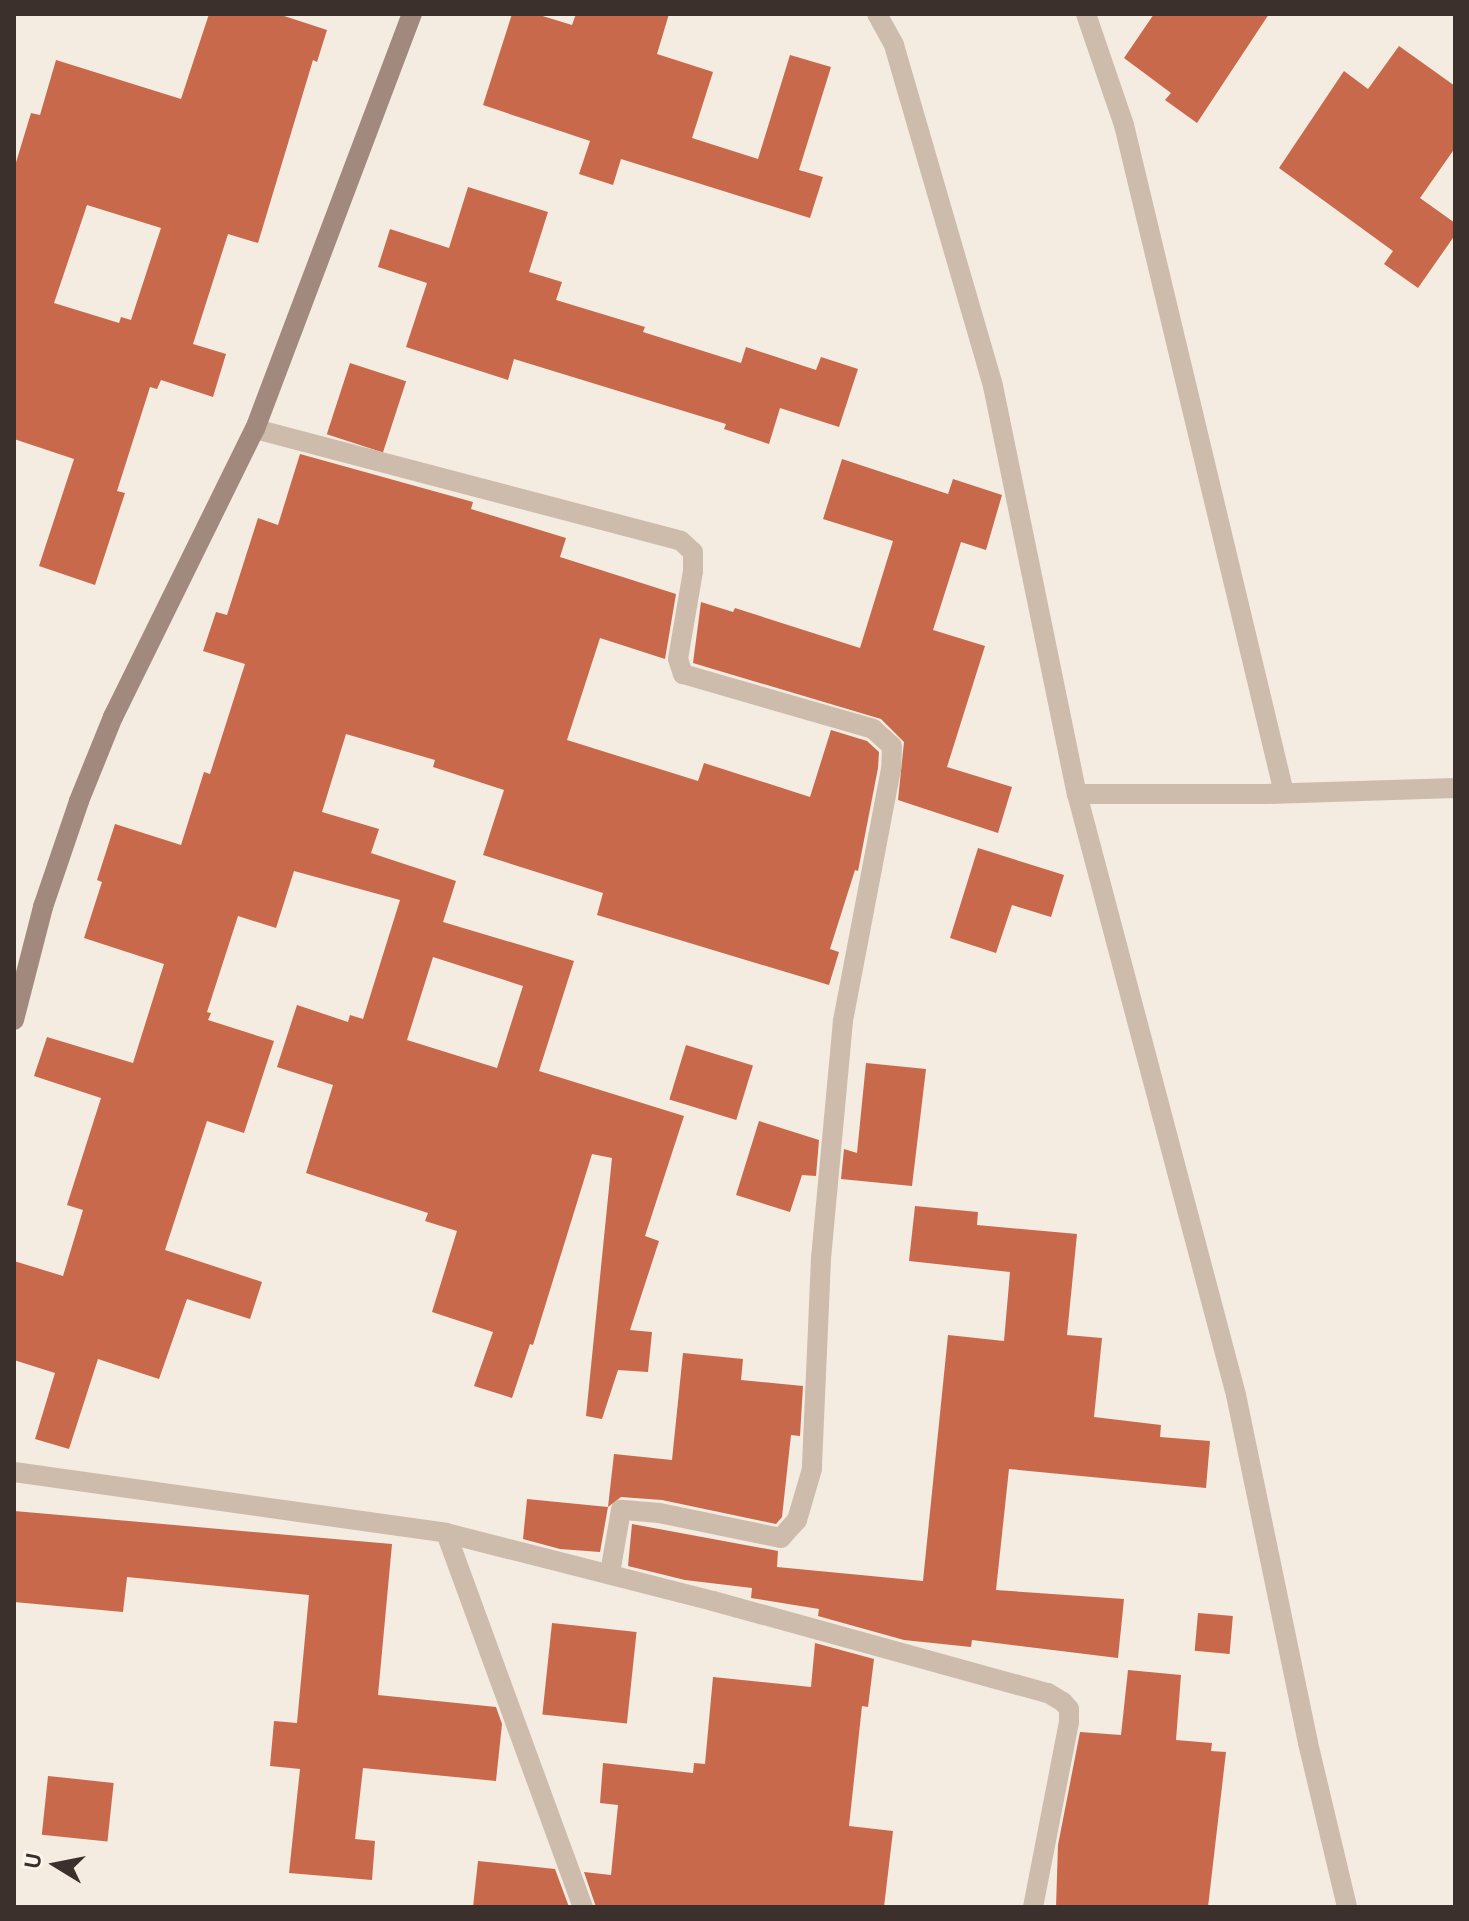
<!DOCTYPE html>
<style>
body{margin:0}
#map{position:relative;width:1469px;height:1921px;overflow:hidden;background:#f4ebe1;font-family:Ubuntu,sans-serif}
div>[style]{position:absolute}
.building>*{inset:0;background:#c8694b;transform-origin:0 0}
.street>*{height:20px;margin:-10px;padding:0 10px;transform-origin:10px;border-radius:10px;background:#cdbbac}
.secondary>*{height:20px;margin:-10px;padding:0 10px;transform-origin:10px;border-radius:10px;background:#a18a7d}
span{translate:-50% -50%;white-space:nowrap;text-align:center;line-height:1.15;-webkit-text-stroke:6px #fbf5ee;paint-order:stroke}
.frame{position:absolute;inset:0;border:16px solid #3b302b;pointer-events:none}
.north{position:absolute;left:16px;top:1825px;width:80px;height:80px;-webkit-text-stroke:6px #fbf5ee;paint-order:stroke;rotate:280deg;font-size:22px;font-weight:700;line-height:32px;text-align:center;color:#3b302b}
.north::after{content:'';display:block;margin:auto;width:28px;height:36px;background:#3b302b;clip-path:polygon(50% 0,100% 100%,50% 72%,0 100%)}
</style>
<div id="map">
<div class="building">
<div style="clip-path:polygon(evenodd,209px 14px,278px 14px,327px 30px,317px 62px,313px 60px,258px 243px,228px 234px,193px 344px,226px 354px,213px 397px,161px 380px,157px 389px,150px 387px,117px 491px,125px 493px,95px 585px,39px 566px,74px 459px,14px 439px,14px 169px,31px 113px,40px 115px,56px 60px,181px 99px,209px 14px,87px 205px,161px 228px,131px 320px,121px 317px,119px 323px,54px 303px,87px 205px)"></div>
<div style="clip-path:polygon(512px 14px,536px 14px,572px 25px,576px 14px,669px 14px,657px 54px,713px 72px,692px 138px,758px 159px,790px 55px,831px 67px,799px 170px,823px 177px,810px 218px,621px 159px,613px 185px,579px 174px,590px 141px,483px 105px)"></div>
<div style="clip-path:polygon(1154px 14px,1269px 14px,1197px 123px,1165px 100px,1171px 93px,1124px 58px)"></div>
<div style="clip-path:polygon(1399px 46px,1455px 86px,1455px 148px,1420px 198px,1455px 223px,1455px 235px,1418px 288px,1384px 264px,1393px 251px,1279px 168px,1344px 71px,1368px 89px)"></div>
<div style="clip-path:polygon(468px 187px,548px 212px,529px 272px,562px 282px,556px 300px,645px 327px,643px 332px,741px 363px,746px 347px,816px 370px,821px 357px,858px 369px,839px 427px,780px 408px,769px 444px,724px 429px,726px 424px,514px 359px,508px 380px,406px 347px,427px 283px,378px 267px,390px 229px,449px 248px)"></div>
<div style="left:350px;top:363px;width:59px;height:75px;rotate:18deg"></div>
<div style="clip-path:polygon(evenodd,300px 454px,473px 502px,471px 509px,566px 538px,560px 557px,676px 594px,665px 659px,600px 638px,567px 740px,698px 781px,704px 763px,810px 797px,831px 730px,867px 741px,879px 752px,878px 768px,858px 871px,855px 870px,830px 949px,839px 952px,829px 985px,597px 915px,603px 893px,483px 855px,504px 790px,433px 767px,435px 760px,346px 734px,322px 812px,379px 829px,371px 853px,456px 881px,443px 922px,574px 961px,539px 1071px,684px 1116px,645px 1236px,659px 1241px,630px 1330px,652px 1332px,648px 1372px,618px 1370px,602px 1419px,586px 1416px,612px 1158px,592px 1154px,533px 1345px,530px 1344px,512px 1398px,474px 1386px,493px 1332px,432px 1312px,457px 1231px,425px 1221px,428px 1213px,306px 1173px,333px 1085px,277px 1067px,297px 1005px,348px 1022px,350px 1015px,363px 1019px,400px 900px,294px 871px,276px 928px,238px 916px,207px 1012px,211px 1013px,208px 1020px,274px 1041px,244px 1133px,207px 1121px,165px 1250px,262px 1282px,250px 1319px,187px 1299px,159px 1379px,98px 1359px,69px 1449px,35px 1439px,55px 1373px,14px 1360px,14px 1261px,63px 1276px,83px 1210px,67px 1205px,101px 1098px,34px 1076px,47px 1037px,133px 1063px,164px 964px,84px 938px,102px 882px,97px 880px,115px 824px,181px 845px,204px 772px,210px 774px,245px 664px,203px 651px,216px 612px,227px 615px,258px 518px,278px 525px,300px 454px,433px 957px,523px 986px,497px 1068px,407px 1040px,433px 957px)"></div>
<div style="clip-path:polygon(842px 459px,948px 494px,953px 479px,1002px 495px,986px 550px,961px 542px,933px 630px,985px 646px,947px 767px,1012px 787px,998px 833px,898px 800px,904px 742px,881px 719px,693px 663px,701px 602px,733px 612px,735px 608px,860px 648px,893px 541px,823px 519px)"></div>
<div style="clip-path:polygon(978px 848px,1064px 875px,1051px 917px,1012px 905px,996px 953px,950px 938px)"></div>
<div style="left:686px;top:1045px;width:70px;height:57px;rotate:17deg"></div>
<div style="clip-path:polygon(866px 1063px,926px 1069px,912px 1186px,841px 1179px,844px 1149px,857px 1153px)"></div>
<div style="clip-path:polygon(759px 1121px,819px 1140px,816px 1176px,802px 1175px,790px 1212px,736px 1195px)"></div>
<div style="clip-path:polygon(915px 1206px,978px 1212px,977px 1225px,1077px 1234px,1067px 1335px,1102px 1338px,1094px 1417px,1161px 1425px,1160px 1437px,1210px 1441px,1206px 1488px,1009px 1469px,996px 1590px,1124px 1599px,1118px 1658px,972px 1640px,971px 1647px,904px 1640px,818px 1616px,819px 1609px,751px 1598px,752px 1588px,685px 1580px,628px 1566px,632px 1524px,778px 1551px,777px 1567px,923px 1581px,948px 1335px,1004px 1341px,1010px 1272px,909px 1261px)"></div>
<div style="clip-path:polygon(683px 1353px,743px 1359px,741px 1380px,803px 1386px,800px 1436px,791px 1435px,782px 1517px,776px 1524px,662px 1500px,621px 1497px,608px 1507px,600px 1552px,560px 1549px,523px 1539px,527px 1499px,608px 1507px,614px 1454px,672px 1460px)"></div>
<div style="clip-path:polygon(14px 1511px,392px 1544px,378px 1695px,496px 1707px,502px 1724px,496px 1781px,363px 1768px,355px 1839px,375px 1841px,372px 1880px,289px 1873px,300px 1769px,270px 1766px,274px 1721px,297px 1723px,309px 1595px,127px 1577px,123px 1612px,14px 1602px)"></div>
<div style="left:1198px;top:1613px;width:35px;height:38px;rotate:5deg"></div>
<div style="left:552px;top:1623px;width:85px;height:92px;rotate:6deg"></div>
<div style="clip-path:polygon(815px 1643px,874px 1659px,868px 1707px,862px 1706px,849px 1826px,893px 1831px,884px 1907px,596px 1907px,584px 1872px,611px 1875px,618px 1805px,600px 1803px,603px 1763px,693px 1773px,694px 1763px,705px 1764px,713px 1677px,811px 1687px)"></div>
<div style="clip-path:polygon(1128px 1670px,1181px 1675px,1176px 1740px,1212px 1743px,1211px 1751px,1226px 1752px,1208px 1907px,1056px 1907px,1058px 1845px,1080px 1732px,1121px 1735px)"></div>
<div style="left:48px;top:1776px;width:66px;height:59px;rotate:6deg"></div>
<div style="clip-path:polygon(478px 1861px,555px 1869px,569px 1907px,473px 1907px)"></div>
</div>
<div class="street">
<div style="left:877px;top:14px;width:35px;rotate:61deg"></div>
<div style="left:894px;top:45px;width:355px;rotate:73.8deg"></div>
<div style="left:993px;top:386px;width:417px;rotate:78.4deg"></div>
<div style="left:1077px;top:794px;width:622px;rotate:75.18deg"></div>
<div style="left:1236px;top:1395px;width:355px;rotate:78.3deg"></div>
<div style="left:1308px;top:1743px;width:169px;rotate:76.6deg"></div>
<div style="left:1086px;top:14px;width:117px;rotate:71.1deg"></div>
<div style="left:1124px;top:125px;width:687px;rotate:76.53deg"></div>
<div style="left:255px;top:429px;width:440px;rotate:14.7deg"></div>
<div style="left:681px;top:541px;width:16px;rotate:43deg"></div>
<div style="left:693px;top:552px;width:19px;rotate:90deg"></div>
<div style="left:693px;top:571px;width:89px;rotate:99.7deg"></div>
<div style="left:678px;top:659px;width:16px;rotate:72deg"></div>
<div style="left:683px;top:674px;width:198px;rotate:16.1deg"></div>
<div style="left:873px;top:729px;width:25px;rotate:42deg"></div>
<div style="left:892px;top:746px;width:23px;rotate:92deg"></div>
<div style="left:891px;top:769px;width:257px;rotate:100.8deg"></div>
<div style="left:843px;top:1021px;width:239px;rotate:95.3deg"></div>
<div style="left:821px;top:1259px;width:210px;rotate:92.5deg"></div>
<div style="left:812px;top:1469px;width:53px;rotate:106.4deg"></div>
<div style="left:797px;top:1520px;width:24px;rotate:132deg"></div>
<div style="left:781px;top:1538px;width:125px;rotate:-168.4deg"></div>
<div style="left:659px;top:1513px;width:38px;rotate:-175deg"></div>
<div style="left:621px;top:1510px;width:64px;rotate:99.9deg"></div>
<div style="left:1077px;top:794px;width:189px"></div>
<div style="left:1266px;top:794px;width:189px;rotate:-1.8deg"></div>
<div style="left:14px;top:1472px;width:436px;rotate:8deg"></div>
<div style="left:446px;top:1533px;width:276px;rotate:14.3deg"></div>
<div style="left:713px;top:1601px;width:347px;rotate:15.4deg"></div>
<div style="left:1048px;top:1693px;width:17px;rotate:31deg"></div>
<div style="left:1063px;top:1702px;width:9px;rotate:49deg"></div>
<div style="left:1069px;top:1709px;width:13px;rotate:90deg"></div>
<div style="left:1069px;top:1722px;width:188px;rotate:101deg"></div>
<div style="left:446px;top:1533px;width:398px;rotate:69.9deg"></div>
</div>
<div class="secondary">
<div style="left:14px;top:1020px;width:117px;rotate:-75.6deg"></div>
<div style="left:43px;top:907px;width:112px;rotate:-71.2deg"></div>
<div style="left:79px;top:801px;width:91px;rotate:-68deg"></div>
<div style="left:113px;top:717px;width:321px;rotate:-63.8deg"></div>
<div style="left:255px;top:429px;width:444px;rotate:-69.3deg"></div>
</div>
<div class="frame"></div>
<div class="north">U</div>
</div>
